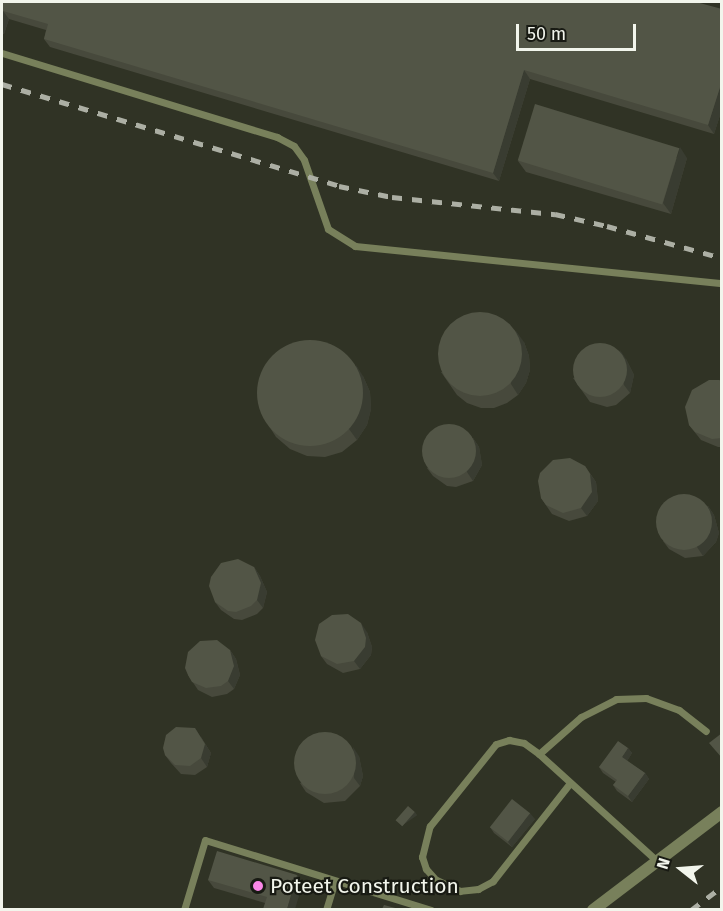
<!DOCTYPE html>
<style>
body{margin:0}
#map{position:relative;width:723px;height:911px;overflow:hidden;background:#303325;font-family:"Fira Sans",sans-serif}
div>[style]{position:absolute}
.service>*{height:7px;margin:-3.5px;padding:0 3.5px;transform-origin:3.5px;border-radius:3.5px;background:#78805b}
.tertiary>*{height:12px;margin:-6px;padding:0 6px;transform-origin:6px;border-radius:6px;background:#78805b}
.rail>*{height:4.5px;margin-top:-2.25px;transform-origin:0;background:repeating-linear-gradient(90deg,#acafa4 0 10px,transparent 0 20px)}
.wall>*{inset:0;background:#47493c}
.shaded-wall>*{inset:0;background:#393c31;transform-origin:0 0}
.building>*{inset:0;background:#525546;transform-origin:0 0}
.round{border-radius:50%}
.dots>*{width:16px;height:16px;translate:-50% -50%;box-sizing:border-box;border:3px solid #181a13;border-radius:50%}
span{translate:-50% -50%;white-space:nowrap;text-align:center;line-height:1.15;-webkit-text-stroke:4.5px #181a13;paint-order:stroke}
.poi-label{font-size:21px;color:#f2f5ec}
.left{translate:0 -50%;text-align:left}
.frame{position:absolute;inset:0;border:3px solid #f2f5ec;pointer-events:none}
.north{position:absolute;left:651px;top:839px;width:60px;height:60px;-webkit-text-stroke:4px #181a13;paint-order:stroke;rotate:287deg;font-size:16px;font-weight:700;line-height:24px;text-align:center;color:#f2f5ec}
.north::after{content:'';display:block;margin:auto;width:21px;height:27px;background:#f2f5ec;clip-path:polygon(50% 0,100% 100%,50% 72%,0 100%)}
.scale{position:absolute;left:516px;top:24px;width:120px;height:27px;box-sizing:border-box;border:3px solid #f2f5ec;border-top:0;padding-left:8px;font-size:18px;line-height:21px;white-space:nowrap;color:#f2f5ec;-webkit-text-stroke:4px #181a13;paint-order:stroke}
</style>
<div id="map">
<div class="service">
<div style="left:2px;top:53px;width:288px;rotate:17deg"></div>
<div style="left:277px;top:137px;width:19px;rotate:28deg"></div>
<div style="left:294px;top:146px;width:17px;rotate:54deg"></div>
<div style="left:304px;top:160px;width:73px;rotate:70.8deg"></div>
<div style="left:328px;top:229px;width:32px;rotate:32deg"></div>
<div style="left:355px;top:246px;width:369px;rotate:5.8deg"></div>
<div style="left:539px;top:754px;width:56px;rotate:-41.4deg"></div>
<div style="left:581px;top:717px;width:39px;rotate:-27deg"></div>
<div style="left:616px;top:699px;width:30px;rotate:-2deg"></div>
<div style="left:646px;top:698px;width:35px;rotate:20deg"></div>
<div style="left:679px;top:710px;width:34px;rotate:38deg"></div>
<div style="left:570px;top:783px;width:125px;rotate:128.2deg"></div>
<div style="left:493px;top:881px;width:17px;rotate:152deg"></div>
<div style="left:478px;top:889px;width:18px;rotate:174deg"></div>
<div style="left:460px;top:891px;width:26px;rotate:-155deg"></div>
<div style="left:436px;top:880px;width:15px;rotate:-132deg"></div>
<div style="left:426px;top:869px;width:13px;rotate:-108deg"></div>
<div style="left:422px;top:857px;width:32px;rotate:-76deg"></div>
<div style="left:430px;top:826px;width:105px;rotate:-51.2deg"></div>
<div style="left:496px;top:744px;width:14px;rotate:-17deg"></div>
<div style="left:509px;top:740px;width:15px;rotate:11deg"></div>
<div style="left:524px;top:743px;width:19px;rotate:36deg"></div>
<div style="left:539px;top:754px;width:158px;rotate:42.2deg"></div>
<div style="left:184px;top:910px;width:73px;rotate:-73.3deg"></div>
<div style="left:205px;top:840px;width:237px;rotate:17.2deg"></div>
<div style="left:326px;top:910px;width:30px;rotate:-73deg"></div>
</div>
<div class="tertiary">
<div style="left:593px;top:910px;width:162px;rotate:-37.2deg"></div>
</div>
<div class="rail">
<div style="left:2px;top:84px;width:352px;rotate:16.8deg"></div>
<div style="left:339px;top:186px;width:54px;rotate:11.7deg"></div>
<div style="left:392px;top:197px;width:164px;rotate:6deg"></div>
<div style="left:555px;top:214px;width:53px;rotate:13deg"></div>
<div style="left:607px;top:226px;width:119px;rotate:15.5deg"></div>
<div style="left:691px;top:910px;width:39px;rotate:-37deg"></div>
</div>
<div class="wall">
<div style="clip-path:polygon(2px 2px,722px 9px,722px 109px,714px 134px,530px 79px,499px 181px,50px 47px,44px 39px,46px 30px,9px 19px,4px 34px,2px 33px)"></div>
<div style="clip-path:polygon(687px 158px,671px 214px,526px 172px,518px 161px)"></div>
<div style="clip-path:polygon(524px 342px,529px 356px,530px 370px,526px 383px,518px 395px,507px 403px,494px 408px,481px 408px,467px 403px,457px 395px,441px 372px)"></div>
<div style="clip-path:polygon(626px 359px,634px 375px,630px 393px,616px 405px,607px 407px,590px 402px,573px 378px)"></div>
<div style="clip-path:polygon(363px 376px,370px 392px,371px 409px,367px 425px,357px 440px,342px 452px,325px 457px,307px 456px,290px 449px,276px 437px,269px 426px)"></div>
<div style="clip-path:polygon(722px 381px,722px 447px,718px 447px,701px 440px,689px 425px)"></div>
<div style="clip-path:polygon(473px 438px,479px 447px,482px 465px,473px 481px,456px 487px,447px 486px,433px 476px,427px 468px)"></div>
<div style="clip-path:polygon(585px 466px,596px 482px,598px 501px,587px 516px,569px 521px,552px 514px,541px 498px)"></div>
<div style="clip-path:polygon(708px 506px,714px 515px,719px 533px,716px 542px,703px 556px,685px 558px,669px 549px,663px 541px)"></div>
<div style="clip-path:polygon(254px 567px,260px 576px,267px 592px,263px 608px,257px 614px,242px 620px,234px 619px,221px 610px,215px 602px)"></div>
<div style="clip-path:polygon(367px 632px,372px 647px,371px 655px,360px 669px,343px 673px,327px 664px,321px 656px)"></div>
<div style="clip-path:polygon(230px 650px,236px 659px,240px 675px,234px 689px,227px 694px,212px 697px,198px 690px,188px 675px)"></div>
<div style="clip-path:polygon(201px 737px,211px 753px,207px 767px,195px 775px,181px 774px,171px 763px,165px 755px)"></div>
<div style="clip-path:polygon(628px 748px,632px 753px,627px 761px,645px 773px,649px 779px,632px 802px,617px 791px,613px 785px,616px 782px,603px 773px,599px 767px)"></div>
<div style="clip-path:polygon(359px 756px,363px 776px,360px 786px,345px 801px,324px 803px,306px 792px,300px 783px)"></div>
<div style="clip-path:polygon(535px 819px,512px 847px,494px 833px,490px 827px)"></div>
<div style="clip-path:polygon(297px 875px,303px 883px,265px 903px,214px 888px,208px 880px)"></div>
</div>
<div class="shaded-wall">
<div style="clip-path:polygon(3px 11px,9px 19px,4px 34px,2px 30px,2px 16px)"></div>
<div style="clip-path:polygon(524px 70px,530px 79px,499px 181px,493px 173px)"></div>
<div style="clip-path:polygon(722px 81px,722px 109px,714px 134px,708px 125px)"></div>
<div style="clip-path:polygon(680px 147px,687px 158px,671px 214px,663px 203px)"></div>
<div style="clip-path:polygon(516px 331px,524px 342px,529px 356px,530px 370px,526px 383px,518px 395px,511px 384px)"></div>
<div style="clip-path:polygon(620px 350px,626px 359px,634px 375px,630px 393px,624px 385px)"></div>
<div style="clip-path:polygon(356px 365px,363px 376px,370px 392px,371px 409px,367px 425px,357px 440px,349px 429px)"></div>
<div style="clip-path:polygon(473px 438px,479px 447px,482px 465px,473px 481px,467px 472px)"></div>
<div style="clip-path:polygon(590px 474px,596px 482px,598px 501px,587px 516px,581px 508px)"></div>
<div style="clip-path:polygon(708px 506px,714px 515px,719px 533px,716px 542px,703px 556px,697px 547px)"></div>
<div style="clip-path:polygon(254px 567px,260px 576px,267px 592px,263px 608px,257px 600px)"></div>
<div style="clip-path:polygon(361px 623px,367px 632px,372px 647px,371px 655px,360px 669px,354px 661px)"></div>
<div style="clip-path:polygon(230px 650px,236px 659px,240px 675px,234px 689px,228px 681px)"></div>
<div style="clip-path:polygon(195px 728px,211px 753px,207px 767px,201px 758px)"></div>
<div style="clip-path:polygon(353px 747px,359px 756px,363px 776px,360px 786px,354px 778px)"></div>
<div style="clip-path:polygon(628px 748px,632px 753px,626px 763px,622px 757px)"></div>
<div style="clip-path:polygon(645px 773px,649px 779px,632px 802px,628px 796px)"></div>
<div style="left:415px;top:812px;width:4px;height:19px;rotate:56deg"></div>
<div style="clip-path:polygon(530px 813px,535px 819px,512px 847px,508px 842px)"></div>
<div style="clip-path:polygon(297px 875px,303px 883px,295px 909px,287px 909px)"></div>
</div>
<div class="building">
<div style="clip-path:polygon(2px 2px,49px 2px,54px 3px,54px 2px,696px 2px,722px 9px,722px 81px,708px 125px,524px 70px,493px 173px,44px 39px,48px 24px,3px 11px,2px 16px)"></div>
<div style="left:535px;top:104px;width:151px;height:59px;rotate:17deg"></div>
<div class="round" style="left:438px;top:312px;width:84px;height:84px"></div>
<div class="round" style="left:257px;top:340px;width:106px;height:106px"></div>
<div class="round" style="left:573px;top:343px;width:54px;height:54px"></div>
<div style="clip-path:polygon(709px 380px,719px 380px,722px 381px,722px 438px,712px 439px,695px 432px,689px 425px,685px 407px,692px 390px)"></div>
<div class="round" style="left:422px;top:424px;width:54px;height:54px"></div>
<div style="clip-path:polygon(570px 458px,585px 466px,590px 474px,592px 492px,581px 508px,563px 513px,546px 505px,541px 498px,538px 481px,540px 473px,553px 460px)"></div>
<div class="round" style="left:656px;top:494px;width:56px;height:56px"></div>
<div style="clip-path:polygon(238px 559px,254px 567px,261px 583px,257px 600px,251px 606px,236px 612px,228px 611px,215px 602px,209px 586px,211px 577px,221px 563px)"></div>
<div style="clip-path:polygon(348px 614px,361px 623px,366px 638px,365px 647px,354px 661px,337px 664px,321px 656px,315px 640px,319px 624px,332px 615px)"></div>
<div style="clip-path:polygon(217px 640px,230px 650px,234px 666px,228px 681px,221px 686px,206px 688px,192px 682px,188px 675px,185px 668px,188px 652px,200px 641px)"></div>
<div style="clip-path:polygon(176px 727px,195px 728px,205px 744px,201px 758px,190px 766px,175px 765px,165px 755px,163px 748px,166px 735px)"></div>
<div class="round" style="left:294px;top:732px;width:62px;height:62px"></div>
<div style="clip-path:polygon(722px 733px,722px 758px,709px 743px)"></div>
<div style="clip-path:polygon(618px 741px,628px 748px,622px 757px,645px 773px,628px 796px,613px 785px,617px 780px,599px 767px)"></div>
<div style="left:512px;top:799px;width:23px;height:36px;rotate:38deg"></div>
<div style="left:408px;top:806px;width:9px;height:19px;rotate:41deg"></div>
<div style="clip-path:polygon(217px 851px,297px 875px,287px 909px,263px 909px,267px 897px,208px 880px)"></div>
<div style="clip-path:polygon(384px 905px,399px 909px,382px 909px)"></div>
</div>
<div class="dots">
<div style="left:258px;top:886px;background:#fa87e7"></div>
</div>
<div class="poi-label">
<span class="left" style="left:270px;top:886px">Poteet Construction</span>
</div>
<div class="frame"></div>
<div class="north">N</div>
<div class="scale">50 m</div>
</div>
